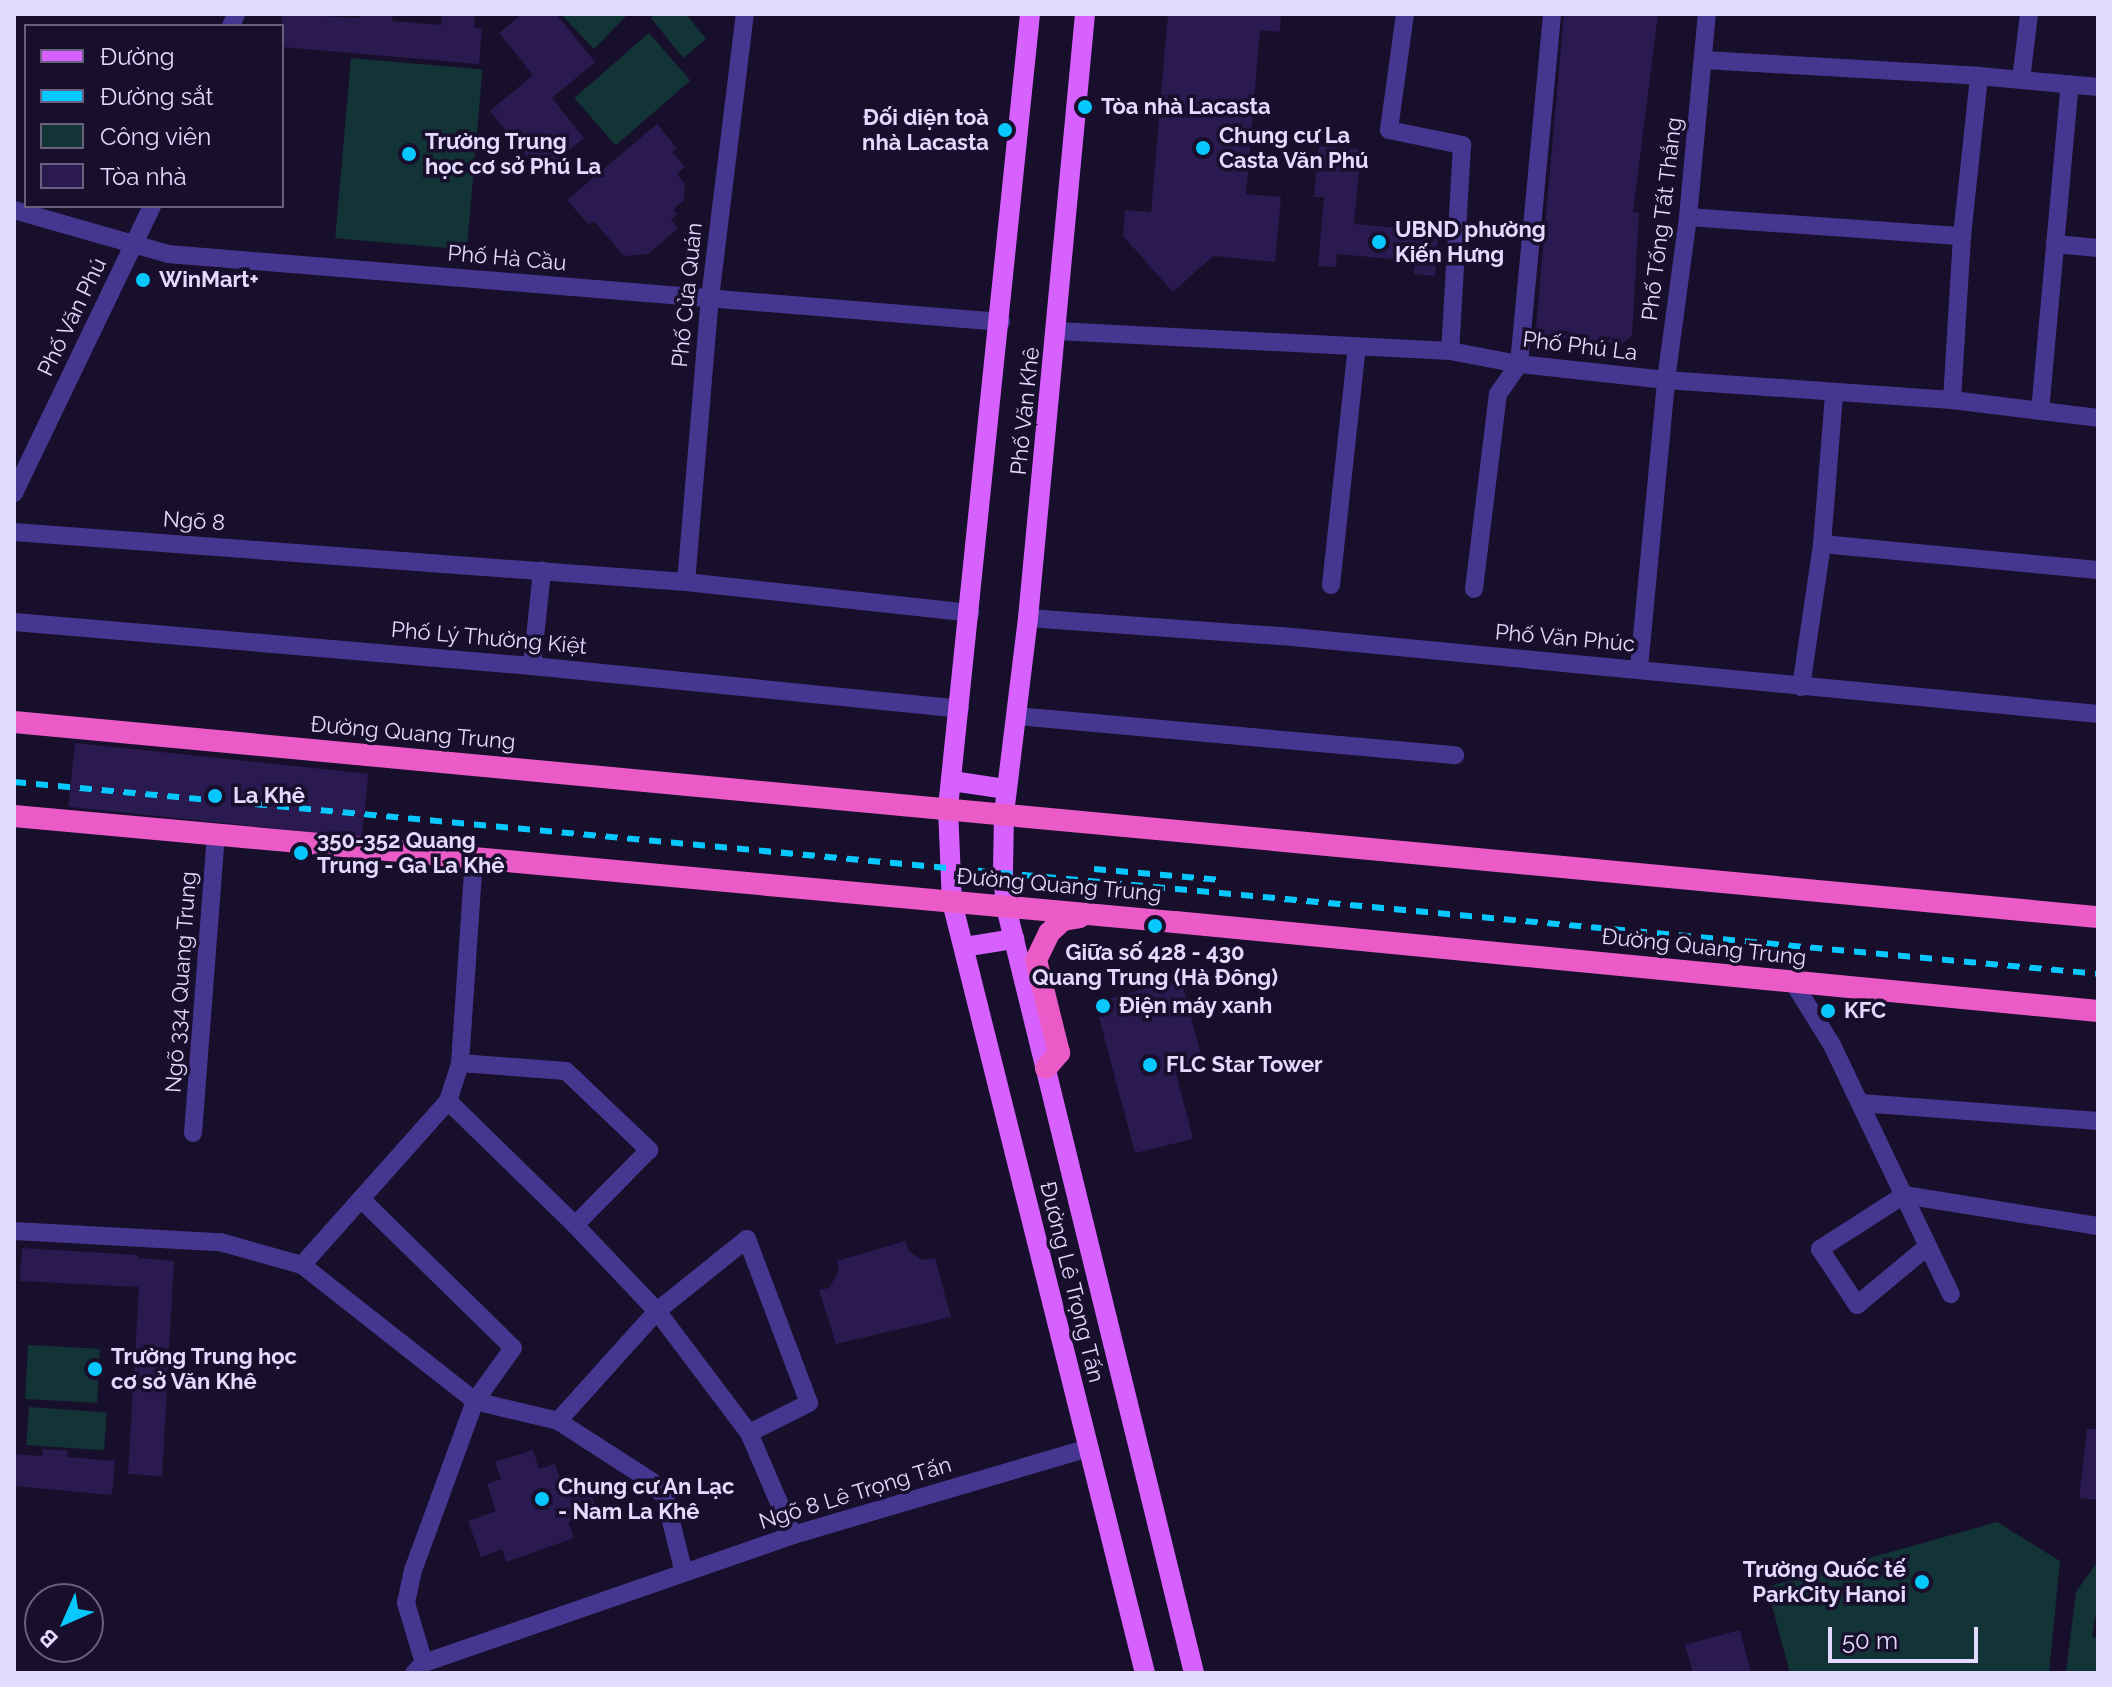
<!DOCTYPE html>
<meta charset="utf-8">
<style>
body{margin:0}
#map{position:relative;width:2112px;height:1687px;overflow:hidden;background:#180f2c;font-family:Raleway,sans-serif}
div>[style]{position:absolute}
.green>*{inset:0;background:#123437;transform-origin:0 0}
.building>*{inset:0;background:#2b1a4f;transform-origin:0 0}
.minor>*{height:18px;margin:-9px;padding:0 9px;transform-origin:9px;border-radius:9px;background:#45378f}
.primary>*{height:20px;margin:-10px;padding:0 10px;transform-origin:10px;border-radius:10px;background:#d761ff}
.trunk>*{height:22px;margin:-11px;padding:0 11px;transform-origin:11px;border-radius:11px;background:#eb5bc8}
.rail>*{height:6px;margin-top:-3px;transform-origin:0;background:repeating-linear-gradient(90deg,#06c8ff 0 12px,transparent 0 22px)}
.dots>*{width:22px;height:22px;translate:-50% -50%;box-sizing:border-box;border:4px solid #180f2c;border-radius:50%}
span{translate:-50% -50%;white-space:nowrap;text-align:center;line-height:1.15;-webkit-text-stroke:7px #180f2c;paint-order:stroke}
.poi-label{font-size:22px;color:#e3daff;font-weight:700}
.left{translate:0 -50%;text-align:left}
.right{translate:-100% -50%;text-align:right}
.street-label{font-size:22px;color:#e3daff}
.frame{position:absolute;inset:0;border:16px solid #e3daff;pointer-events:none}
.legend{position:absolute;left:24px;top:24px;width:260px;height:184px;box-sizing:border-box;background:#180f2c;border:2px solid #696080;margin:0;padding:10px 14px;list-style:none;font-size:24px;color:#e3daff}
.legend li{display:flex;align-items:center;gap:16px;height:40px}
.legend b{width:40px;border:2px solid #696080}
.north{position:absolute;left:24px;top:1583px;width:80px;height:80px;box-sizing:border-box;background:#180f2c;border:2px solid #696080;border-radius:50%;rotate:225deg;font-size:22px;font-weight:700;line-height:32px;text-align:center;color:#e3daff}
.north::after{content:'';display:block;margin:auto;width:28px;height:36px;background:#06c8ff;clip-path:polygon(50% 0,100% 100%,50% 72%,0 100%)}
.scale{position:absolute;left:1828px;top:1627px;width:150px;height:36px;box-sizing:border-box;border:4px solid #e3daff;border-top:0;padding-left:10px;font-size:24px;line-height:28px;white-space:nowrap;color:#e3daff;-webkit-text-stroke:6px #180f2c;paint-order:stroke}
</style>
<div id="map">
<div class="green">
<div style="clip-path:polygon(561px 14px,628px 14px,594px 49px)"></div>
<div style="clip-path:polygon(656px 14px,686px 14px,706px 39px,683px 58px,651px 18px)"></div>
<div style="left:649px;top:33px;width:63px;height:99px;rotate:49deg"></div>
<div style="left:351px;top:58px;width:132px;height:181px;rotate:5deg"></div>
<div style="left:28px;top:1345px;width:72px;height:54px;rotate:3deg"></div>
<div style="left:29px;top:1407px;width:78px;height:38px;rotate:4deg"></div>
<div style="clip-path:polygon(1997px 1522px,2060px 1561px,2049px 1673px,1790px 1673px,1767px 1587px)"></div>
<div style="clip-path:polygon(2098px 1561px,2098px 1602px,2092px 1636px,2098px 1638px,2098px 1673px,2066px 1673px,2076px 1592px)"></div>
</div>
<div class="building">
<div style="clip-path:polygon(282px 14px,359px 18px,360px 14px,393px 14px,392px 21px,441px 25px,442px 14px,475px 14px,474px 27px,482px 28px,479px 64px,282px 47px)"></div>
<div style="clip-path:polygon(522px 14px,556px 14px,595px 62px,552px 98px,584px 138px,540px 173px,490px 111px,533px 75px,499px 33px)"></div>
<div style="clip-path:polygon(1168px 14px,1281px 14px,1280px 32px,1260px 30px,1246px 194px,1281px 197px,1275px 262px,1213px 256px,1173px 292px,1123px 236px,1125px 210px,1151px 212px)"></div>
<div style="clip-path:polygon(1564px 14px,1658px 14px,1633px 212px,1639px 213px,1632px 336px,1621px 344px,1546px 337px,1536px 328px)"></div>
<div style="clip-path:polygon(657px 124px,677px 148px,672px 152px,685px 167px,677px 174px,685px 184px,684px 200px,673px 210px,677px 214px,671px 219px,678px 228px,648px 254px,624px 256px,594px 221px,589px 225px,567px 200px)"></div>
<div style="clip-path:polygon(1319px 146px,1361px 150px,1354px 224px,1420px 230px,1420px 222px,1439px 223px,1435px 276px,1414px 274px,1415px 261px,1337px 254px,1336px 267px,1318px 266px,1324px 197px,1314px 197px)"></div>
<div style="left:75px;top:743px;width:295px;height:64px;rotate:6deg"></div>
<div style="clip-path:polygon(1181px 979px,1203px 1062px,1175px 1069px,1193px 1139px,1135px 1153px,1095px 1002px)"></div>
<div style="clip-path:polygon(905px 1241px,909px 1251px,922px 1260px,935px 1258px,951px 1317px,836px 1344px,819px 1290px,829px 1288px,839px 1271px,837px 1261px)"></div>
<div style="clip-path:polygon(22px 1248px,138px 1255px,138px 1258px,174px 1261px,162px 1476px,128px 1474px,139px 1287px,20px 1281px)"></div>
<div style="clip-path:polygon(2087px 1429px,2098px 1429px,2098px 1500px,2079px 1498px)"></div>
<div style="clip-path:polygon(43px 1449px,68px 1451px,67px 1457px,115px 1461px,112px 1495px,14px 1486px,14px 1454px,42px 1456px)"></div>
<div style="clip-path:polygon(533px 1450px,539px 1469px,555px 1464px,563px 1486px,586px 1478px,597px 1512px,568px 1522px,574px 1538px,506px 1562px,502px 1549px,481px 1557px,468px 1521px,496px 1511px,487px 1484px,501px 1479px,495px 1462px)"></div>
<div style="clip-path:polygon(1740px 1630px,1751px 1673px,1693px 1673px,1685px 1645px)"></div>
</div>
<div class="minor">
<div style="left:1405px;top:14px;width:117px;rotate:97.9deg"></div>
<div style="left:1389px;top:130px;width:75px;rotate:11.6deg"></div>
<div style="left:1462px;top:145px;width:206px;rotate:93.3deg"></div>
<div style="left:231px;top:26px;width:13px;rotate:-67deg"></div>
<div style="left:1704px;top:60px;width:275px;rotate:3.3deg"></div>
<div style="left:1979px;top:76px;width:120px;rotate:5.3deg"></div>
<div style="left:2021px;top:80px;width:66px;rotate:-83.1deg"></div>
<div style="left:14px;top:210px;width:160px;rotate:15.9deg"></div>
<div style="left:168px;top:254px;width:836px;rotate:4.67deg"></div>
<div style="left:1688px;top:217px;width:275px;rotate:4deg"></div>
<div style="left:2055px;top:244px;width:43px;rotate:5.3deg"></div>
<div style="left:1057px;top:331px;width:394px;rotate:2.9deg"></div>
<div style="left:1450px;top:351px;width:70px;rotate:10.7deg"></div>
<div style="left:1519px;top:364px;width:148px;rotate:6.2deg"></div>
<div style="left:1666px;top:380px;width:287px;rotate:4deg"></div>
<div style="left:1952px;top:400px;width:147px;rotate:7deg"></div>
<div style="left:1952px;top:400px;width:164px;rotate:-86.5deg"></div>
<div style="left:1962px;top:236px;width:161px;rotate:-83.9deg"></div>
<div style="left:2040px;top:411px;width:328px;rotate:-84.8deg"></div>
<div style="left:14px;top:493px;width:318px;rotate:-64.3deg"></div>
<div style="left:14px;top:532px;width:674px;rotate:4.26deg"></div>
<div style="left:686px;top:582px;width:286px;rotate:6.2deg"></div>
<div style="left:1822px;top:544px;width:277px;rotate:5.4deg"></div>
<div style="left:686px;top:582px;width:285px;rotate:-85.2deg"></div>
<div style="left:710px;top:298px;width:286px;rotate:-83deg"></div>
<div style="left:1331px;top:585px;width:239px;rotate:-83.8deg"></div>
<div style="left:1474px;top:589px;width:196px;rotate:-83deg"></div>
<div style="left:1498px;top:394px;width:37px;rotate:-55deg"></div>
<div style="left:1519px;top:364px;width:352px;rotate:-84.6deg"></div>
<div style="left:1028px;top:618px;width:255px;rotate:4.1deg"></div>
<div style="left:1282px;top:636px;width:820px;rotate:5.46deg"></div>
<div style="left:14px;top:622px;width:520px;rotate:4.86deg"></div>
<div style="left:532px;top:666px;width:430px;rotate:5.7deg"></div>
<div style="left:532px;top:666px;width:96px;rotate:-84deg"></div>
<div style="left:1639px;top:668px;width:289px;rotate:-84.6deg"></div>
<div style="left:1666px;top:380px;width:164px;rotate:-82.3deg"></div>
<div style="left:1688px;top:217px;width:204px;rotate:-84.7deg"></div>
<div style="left:1801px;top:687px;width:145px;rotate:-81.6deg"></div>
<div style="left:1822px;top:544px;width:150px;rotate:-85.4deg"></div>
<div style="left:1016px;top:716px;width:441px;rotate:5.1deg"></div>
<div style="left:1793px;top:982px;width:74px;rotate:58.2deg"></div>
<div style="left:1832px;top:1045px;width:276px;rotate:64.5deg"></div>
<div style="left:460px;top:1063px;width:106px;rotate:4.3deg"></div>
<div style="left:566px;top:1071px;width:115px;rotate:43.6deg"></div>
<div style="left:649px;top:1150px;width:105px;rotate:134.6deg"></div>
<div style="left:448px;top:1101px;width:177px;rotate:44.3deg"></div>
<div style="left:575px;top:1225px;width:119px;rotate:46.4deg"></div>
<div style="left:657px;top:1311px;width:153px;rotate:53deg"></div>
<div style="left:749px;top:1433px;width:111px;rotate:66.7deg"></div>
<div style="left:1860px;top:1103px;width:239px;rotate:4.3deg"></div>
<div style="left:193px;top:1133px;width:299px;rotate:-85.6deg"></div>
<div style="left:1904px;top:1195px;width:100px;rotate:147.3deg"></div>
<div style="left:1820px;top:1249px;width:67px;rotate:56.5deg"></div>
<div style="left:1857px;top:1305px;width:92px;rotate:-39.7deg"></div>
<div style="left:1904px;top:1195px;width:196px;rotate:9.1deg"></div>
<div style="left:362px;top:1200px;width:211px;rotate:44.4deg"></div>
<div style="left:513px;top:1348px;width:65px;rotate:125.6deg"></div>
<div style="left:475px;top:1401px;width:180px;rotate:110.1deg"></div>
<div style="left:413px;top:1570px;width:34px;rotate:102deg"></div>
<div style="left:406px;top:1603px;width:63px;rotate:73.3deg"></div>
<div style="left:14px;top:1231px;width:206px;rotate:3.1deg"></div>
<div style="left:220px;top:1242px;width:85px;rotate:15.7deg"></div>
<div style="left:302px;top:1265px;width:220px;rotate:38.2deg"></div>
<div style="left:475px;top:1401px;width:85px;rotate:13.5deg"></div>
<div style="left:558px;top:1421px;width:111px;rotate:32.8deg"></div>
<div style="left:651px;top:1481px;width:21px;rotate:49deg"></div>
<div style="left:665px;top:1497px;width:78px;rotate:76deg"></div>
<div style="left:302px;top:1265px;width:220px;rotate:-48.3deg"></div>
<div style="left:448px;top:1101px;width:40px;rotate:-72deg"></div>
<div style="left:460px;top:1063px;width:205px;rotate:-86.1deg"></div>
<div style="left:558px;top:1421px;width:148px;rotate:-48deg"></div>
<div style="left:657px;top:1311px;width:115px;rotate:-38.7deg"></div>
<div style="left:747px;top:1239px;width:175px;rotate:69.3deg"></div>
<div style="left:809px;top:1403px;width:67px;rotate:153.4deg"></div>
<div style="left:414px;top:1673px;width:14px;rotate:-45deg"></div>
<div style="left:424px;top:1663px;width:391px;rotate:-19.1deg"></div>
<div style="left:793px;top:1535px;width:309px;rotate:-16.4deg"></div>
</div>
<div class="primary">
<div style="left:1030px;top:14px;width:798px;rotate:95.9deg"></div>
<div style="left:948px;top:808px;width:94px;rotate:87.6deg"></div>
<div style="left:952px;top:902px;width:795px;rotate:75.95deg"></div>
<div style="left:1085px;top:14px;width:607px;rotate:95.39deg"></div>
<div style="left:1028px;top:618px;width:196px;rotate:97deg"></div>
<div style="left:1004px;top:813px;width:60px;rotate:91deg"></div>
<div style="left:1003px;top:873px;width:34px;rotate:85deg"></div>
<div style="left:1006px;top:907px;width:789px;rotate:76.21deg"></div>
<div style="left:952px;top:781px;width:55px;rotate:8.4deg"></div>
<div style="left:964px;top:947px;width:51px;rotate:-9.1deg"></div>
</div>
<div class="trunk">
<div style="left:14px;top:722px;width:2093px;rotate:5.35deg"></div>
<div style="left:14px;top:816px;width:1166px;rotate:5.22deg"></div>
<div style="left:1175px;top:922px;width:927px;rotate:5.51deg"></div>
<div style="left:1046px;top:1068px;width:20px;rotate:-49deg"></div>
<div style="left:1059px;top:1053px;width:96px;rotate:-103.9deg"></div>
<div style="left:1036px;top:960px;width:30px;rotate:-64deg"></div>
<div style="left:1049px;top:933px;width:19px;rotate:-43deg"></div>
<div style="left:1063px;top:920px;width:17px;rotate:-10deg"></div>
</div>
<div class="rail">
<div style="left:14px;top:782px;width:2093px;rotate:5.26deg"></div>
<div style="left:1094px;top:869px;width:128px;rotate:4.9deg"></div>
</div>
<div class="dots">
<div style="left:1085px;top:107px;background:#06c8ff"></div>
<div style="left:1005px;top:130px;background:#06c8ff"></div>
<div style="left:1203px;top:148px;background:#06c8ff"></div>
<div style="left:409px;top:154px;background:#06c8ff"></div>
<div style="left:1379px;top:242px;background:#06c8ff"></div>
<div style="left:143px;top:280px;background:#06c8ff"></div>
<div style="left:215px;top:796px;background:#06c8ff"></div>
<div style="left:301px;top:853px;background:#06c8ff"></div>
<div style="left:1155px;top:926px;background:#06c8ff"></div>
<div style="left:1103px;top:1006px;background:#06c8ff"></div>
<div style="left:1828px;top:1011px;background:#06c8ff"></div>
<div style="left:1150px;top:1065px;background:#06c8ff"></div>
<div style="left:95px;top:1369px;background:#06c8ff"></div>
<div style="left:542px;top:1499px;background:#06c8ff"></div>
<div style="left:1922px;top:1582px;background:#06c8ff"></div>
</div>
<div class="poi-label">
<span class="left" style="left:1101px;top:107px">Tòa nhà Lacasta</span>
<span class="right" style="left:989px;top:130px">Đối diện toà<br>nhà Lacasta</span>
<span class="left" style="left:1219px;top:148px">Chung cư La<br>Casta Văn Phú</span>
<span class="left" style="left:425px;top:154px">Trường Trung<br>học cơ sở Phú La</span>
<span class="left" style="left:1395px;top:242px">UBND phường<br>Kiến Hưng</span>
<span class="left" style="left:159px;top:280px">WinMart+</span>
<span class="left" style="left:233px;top:796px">La Khê</span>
<span class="left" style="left:317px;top:853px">350-352 Quang<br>Trung - Ga La Khê</span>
<span style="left:1155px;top:965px">Giữa số 428 - 430<br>Quang Trung (Hà Đông)</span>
<span class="left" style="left:1119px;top:1006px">Điện máy xanh</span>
<span class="left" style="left:1844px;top:1011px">KFC</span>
<span class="left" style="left:1166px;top:1065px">FLC Star Tower</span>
<span class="left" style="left:111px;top:1369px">Trường Trung học<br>cơ sở Văn Khê</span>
<span class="left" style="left:558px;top:1499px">Chung cư An Lạc<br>- Nam La Khê</span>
<span class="right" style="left:1906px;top:1582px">Trường Quốc tế<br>ParkCity Hanoi</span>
</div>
<div class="street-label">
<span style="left:1662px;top:219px;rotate:-83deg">Phố Tống Tất Thắng</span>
<span style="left:507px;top:258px;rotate:5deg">Phố Hà Cầu</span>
<span style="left:687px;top:295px;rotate:-84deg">Phố Cửa Quán</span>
<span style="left:72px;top:317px;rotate:-64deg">Phố Văn Phú</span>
<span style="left:1580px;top:346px;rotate:7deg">Phố Phú La</span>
<span style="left:1025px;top:411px;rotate:-84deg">Phố Văn Khê</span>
<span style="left:194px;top:521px;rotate:4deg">Ngõ 8</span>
<span style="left:489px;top:638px;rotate:5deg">Phố Lý Thường Kiệt</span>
<span style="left:1565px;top:638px;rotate:5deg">Phố Văn Phúc</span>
<span style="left:413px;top:733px;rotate:5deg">Đường Quang Trung</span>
<span style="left:1059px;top:885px;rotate:5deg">Đường Quang Trung</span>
<span style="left:1704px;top:947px;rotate:6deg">Đường Quang Trung</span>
<span style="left:181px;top:982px;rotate:-86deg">Ngõ 334 Quang Trung</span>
<span style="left:1072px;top:1282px;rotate:76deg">Đường Lê Trọng Tấn</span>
<span style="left:855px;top:1493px;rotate:-17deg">Ngõ 8 Lê Trọng Tấn</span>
</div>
<div class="frame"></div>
<ul class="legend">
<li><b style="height:10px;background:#d761ff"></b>Đường</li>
<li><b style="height:10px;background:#06c8ff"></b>Đường sắt</li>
<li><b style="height:22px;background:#123437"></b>Công viên</li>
<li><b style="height:22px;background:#2b1a4f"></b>Tòa nhà</li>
</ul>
<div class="north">B</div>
<div class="scale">50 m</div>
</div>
